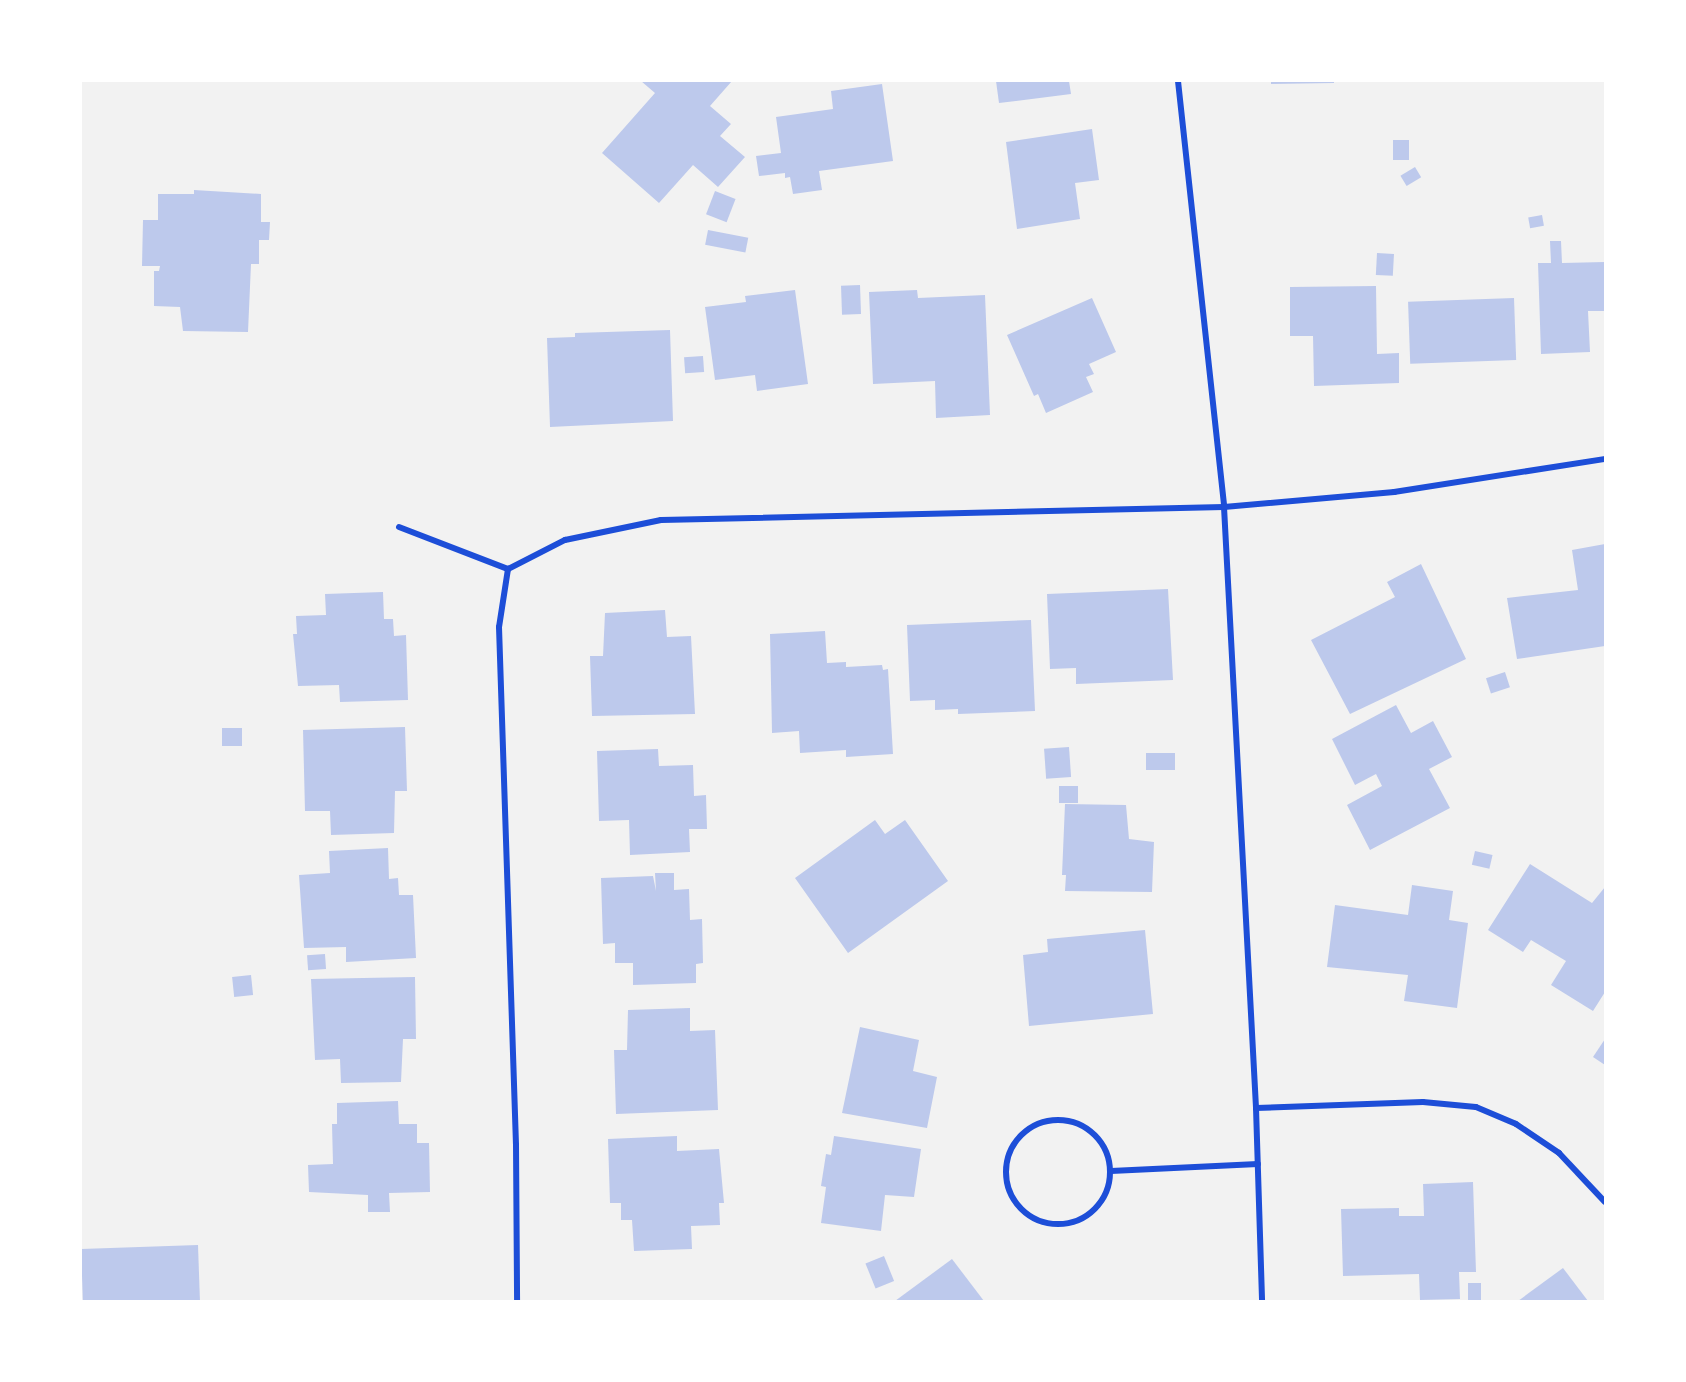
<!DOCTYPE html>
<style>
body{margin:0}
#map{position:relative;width:1686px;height:1382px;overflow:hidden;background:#f2f2f2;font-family:"DM Sans",sans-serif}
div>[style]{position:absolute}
.building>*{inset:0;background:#bdc9ec;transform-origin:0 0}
.minor>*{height:6px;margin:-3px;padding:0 3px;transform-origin:3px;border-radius:3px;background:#1d4ed8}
.minor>.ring{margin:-3px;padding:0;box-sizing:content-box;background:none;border:6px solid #1d4ed8;border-radius:50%}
span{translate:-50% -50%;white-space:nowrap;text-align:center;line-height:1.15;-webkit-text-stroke:5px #fff;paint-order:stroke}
.frame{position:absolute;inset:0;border:82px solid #fff;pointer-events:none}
</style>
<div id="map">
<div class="building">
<div style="clip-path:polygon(641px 81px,732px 81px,710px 106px,731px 124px,720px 136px,745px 157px,718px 187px,693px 165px,659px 203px,602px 153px,655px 93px)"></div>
<div style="clip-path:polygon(996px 81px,1069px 81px,1071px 94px,999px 103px)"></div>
<div style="clip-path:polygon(1271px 81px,1334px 81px,1334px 83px,1271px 84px)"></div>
<div style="clip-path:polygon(882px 84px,893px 161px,819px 171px,822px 190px,793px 194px,790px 177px,785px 178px,785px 173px,759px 176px,756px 156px,781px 153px,776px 117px,833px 109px,831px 91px)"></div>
<div style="clip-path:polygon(1092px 129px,1099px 180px,1075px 183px,1080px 219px,1017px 229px,1006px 142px)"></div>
<div style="left:1393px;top:140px;width:16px;height:20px"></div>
<div style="left:1415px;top:167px;width:12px;height:17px;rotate:59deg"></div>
<div style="clip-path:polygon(194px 190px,261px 194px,261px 222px,270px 222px,269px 240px,259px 240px,259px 264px,251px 264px,248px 332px,183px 331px,180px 307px,154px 306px,154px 271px,159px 271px,160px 266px,142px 266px,143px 220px,158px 220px,158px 194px,194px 194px)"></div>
<div style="left:715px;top:191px;width:22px;height:25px;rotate:21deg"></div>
<div style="left:1542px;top:215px;width:11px;height:14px;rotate:80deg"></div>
<div style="left:708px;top:230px;width:41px;height:15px;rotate:11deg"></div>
<div style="clip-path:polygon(1550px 241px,1561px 241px,1562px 263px,1605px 262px,1605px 311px,1588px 311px,1590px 352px,1541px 354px,1538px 263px,1551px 263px)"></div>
<div style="left:1377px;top:253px;width:17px;height:22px;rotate:3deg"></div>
<div style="left:860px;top:285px;width:29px;height:19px;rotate:88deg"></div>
<div style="clip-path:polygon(1376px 286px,1377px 354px,1399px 353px,1399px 383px,1314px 386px,1313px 336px,1290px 336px,1290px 287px)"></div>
<div style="clip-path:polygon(795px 290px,808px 384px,757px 391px,755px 375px,715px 380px,705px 307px,746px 302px,745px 296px)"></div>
<div style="clip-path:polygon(917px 290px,918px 298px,985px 295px,990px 415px,936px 418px,935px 381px,873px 384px,869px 292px)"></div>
<div style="clip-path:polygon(1092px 298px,1116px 352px,1089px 364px,1094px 374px,1086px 377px,1093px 392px,1046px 413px,1038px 394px,1034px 396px,1007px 335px)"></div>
<div style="left:1514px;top:298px;width:62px;height:106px;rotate:88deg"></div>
<div style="clip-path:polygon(670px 330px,673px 421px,550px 427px,547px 338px,575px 337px,575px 333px)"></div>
<div style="left:703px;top:356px;width:16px;height:19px;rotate:86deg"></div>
<div style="clip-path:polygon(1605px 544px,1605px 646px,1517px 659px,1507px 598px,1578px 590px,1572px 550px)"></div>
<div style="clip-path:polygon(1421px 564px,1466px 659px,1350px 714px,1311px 640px,1395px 597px,1387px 582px)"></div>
<div style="clip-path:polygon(1168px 589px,1173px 680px,1076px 684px,1076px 668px,1050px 669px,1047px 594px)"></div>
<div style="clip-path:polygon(383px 592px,384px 619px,393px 619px,394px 636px,406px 635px,408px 700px,340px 702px,339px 685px,298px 686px,293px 634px,297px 634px,296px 616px,326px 615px,325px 594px)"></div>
<div style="clip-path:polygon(665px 610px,667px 637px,691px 636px,695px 714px,592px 716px,590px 656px,603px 656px,605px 613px)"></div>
<div style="clip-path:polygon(1031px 620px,1035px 711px,958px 714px,958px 709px,935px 710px,935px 700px,910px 701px,907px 625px)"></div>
<div style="clip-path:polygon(825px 631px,827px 663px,846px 662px,846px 667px,882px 665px,883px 670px,888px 669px,893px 754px,846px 757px,846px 750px,800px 753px,799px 731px,772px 733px,770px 634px)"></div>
<div style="left:1505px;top:672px;width:16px;height:20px;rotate:72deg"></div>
<div style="clip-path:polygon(1396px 705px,1411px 733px,1433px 721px,1452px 757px,1429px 769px,1450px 808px,1370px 850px,1347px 805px,1382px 786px,1376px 774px,1355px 785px,1332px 739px)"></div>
<div style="clip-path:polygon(405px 727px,407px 791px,395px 791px,394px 833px,331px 835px,330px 811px,305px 811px,303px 730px)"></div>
<div style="left:242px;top:728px;width:18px;height:20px;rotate:90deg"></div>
<div style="left:1069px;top:747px;width:30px;height:25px;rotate:86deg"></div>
<div style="clip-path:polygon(658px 749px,659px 766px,693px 765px,694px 796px,706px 795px,707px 829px,689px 829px,690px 852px,630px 855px,629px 820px,599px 821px,597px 751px)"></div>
<div style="left:1146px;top:753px;width:29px;height:17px"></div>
<div style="left:1059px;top:786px;width:19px;height:17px"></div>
<div style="clip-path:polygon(1065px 804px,1126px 805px,1129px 839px,1154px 842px,1152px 892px,1065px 891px,1066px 875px,1062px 875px)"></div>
<div style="clip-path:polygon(875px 820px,885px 834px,905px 820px,948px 881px,848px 953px,795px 878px)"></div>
<div style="clip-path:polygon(388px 848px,389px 879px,398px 878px,399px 895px,413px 895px,416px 958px,346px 962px,346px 947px,304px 948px,299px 875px,330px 873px,329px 851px)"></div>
<div style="left:1475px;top:851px;width:18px;height:14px;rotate:13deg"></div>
<div style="clip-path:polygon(1530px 864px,1592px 903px,1605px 887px,1605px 992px,1593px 1011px,1551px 985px,1566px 961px,1531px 940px,1523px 952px,1488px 930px)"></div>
<div style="clip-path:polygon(655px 873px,674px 873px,674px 890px,689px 889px,690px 920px,702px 919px,703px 963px,696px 964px,696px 983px,633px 985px,633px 963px,615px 963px,615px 943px,603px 944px,601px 878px,653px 876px,656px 891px)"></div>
<div style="clip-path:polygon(1412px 885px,1453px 891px,1449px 920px,1468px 923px,1457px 1008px,1404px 1001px,1408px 975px,1327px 967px,1335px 905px,1408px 915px)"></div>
<div style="clip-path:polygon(1145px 930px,1153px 1014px,1029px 1026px,1023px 955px,1048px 952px,1047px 939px)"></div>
<div style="left:325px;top:954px;width:15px;height:18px;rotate:86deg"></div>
<div style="left:251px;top:975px;width:20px;height:19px;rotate:84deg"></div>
<div style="clip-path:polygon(415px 977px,416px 1039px,403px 1039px,401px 1082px,341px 1083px,340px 1059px,315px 1060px,311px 979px)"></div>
<div style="clip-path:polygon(690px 1008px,690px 1031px,715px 1030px,718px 1110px,616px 1114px,614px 1050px,627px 1050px,628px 1010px)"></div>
<div style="clip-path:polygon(860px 1027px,919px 1040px,913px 1071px,937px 1077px,927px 1128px,842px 1113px)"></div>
<div style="clip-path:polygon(1605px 1039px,1605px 1065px,1593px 1057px)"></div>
<div style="clip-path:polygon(398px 1101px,399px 1124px,417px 1124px,417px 1143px,429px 1143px,430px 1192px,389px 1193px,390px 1212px,368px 1212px,368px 1195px,309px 1192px,308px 1165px,333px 1164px,332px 1124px,337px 1124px,337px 1103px)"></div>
<div style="clip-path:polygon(677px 1136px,677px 1151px,719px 1149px,724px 1203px,719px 1203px,720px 1225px,691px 1226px,692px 1249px,634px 1251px,632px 1220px,621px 1220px,621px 1203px,610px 1203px,608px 1139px)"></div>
<div style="clip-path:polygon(834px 1136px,921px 1149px,914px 1197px,885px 1195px,881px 1231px,821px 1223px,826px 1187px,821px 1186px,826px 1154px,831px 1155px)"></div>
<div style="clip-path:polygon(1473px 1182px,1476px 1272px,1459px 1272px,1460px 1299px,1420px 1300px,1419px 1274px,1343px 1276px,1341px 1209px,1399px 1208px,1399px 1216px,1424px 1216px,1423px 1184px)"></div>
<div style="left:198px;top:1245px;width:55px;height:117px;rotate:88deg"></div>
<div style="left:884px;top:1256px;width:27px;height:20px;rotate:68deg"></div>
<div style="clip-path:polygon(952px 1259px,984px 1301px,895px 1301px)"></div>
<div style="clip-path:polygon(1563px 1268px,1588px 1301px,1518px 1301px)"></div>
<div style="left:1468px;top:1283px;width:13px;height:18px"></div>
</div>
<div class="minor">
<div style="left:1178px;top:81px;width:428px;rotate:83.8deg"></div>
<div style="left:1224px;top:507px;width:602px;rotate:86.95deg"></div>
<div style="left:1256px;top:1108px;width:193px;rotate:88.2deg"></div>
<div style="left:399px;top:527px;width:117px;rotate:21.1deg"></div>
<div style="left:508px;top:569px;width:64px;rotate:-27deg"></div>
<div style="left:565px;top:540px;width:98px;rotate:-11.8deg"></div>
<div style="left:661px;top:520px;width:563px;rotate:-1.32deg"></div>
<div style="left:1224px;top:507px;width:171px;rotate:-5deg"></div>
<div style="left:1394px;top:492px;width:214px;rotate:-8.9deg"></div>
<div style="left:508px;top:569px;width:59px;rotate:98.8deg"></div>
<div style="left:499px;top:627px;width:518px;rotate:88.12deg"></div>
<div style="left:516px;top:1145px;width:156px;rotate:89.6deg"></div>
<div style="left:1256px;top:1108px;width:167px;rotate:-2.1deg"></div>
<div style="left:1423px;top:1102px;width:53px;rotate:5.4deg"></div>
<div style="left:1476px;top:1107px;width:43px;rotate:23deg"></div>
<div style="left:1516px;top:1124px;width:52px;rotate:34deg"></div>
<div style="left:1559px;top:1153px;width:67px;rotate:46.8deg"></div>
<div class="ring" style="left:1006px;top:1120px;width:98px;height:98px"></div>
<div style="left:1111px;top:1171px;width:147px;rotate:-2.7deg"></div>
</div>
<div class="frame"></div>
</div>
